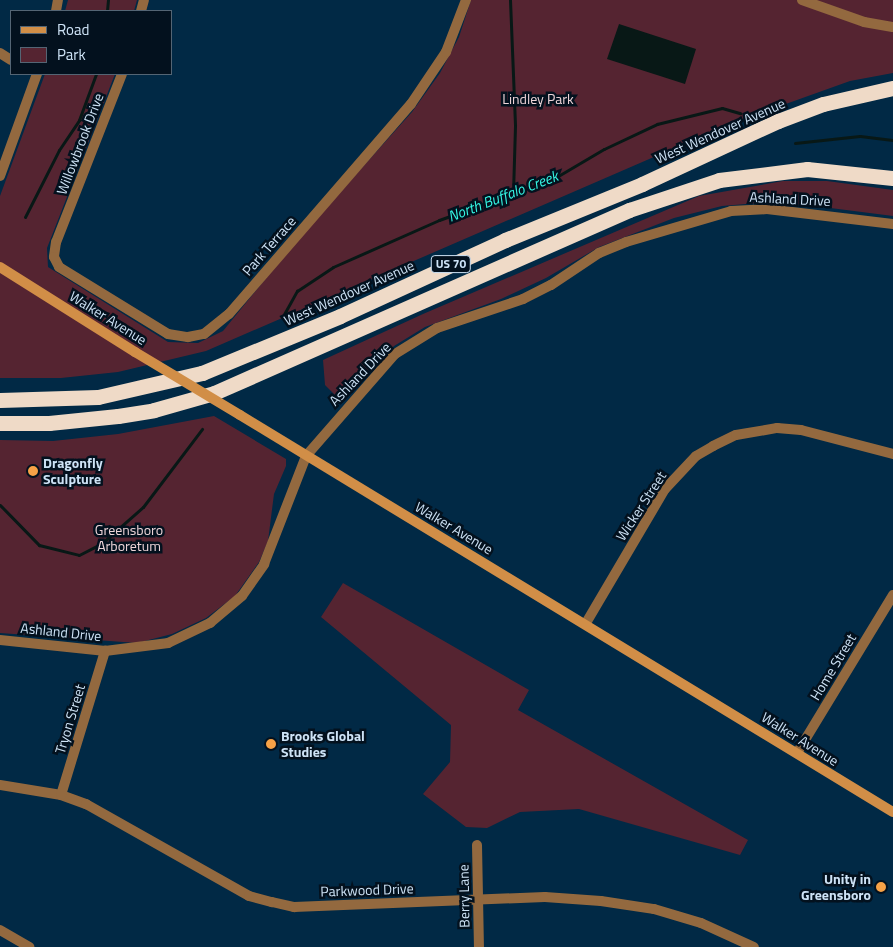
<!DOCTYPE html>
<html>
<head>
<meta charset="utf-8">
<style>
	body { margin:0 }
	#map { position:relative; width:893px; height:947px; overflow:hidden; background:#012945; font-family:"Titillium Web",sans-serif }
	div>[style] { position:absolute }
	.green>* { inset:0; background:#552431 }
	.water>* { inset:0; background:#081816 }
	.stream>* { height:3px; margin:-1.5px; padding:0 1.5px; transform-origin:1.5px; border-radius:1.5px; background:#081816 }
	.street>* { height:10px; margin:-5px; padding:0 5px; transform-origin:5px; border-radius:5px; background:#93693f }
	.secondary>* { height:10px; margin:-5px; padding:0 5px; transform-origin:5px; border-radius:5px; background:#d18e47 }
	.highway>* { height:15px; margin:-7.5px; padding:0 7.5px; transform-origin:7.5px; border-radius:7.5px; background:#efdac7 }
	.secondary-bridge>* { height:10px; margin:-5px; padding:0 5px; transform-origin:5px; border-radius:5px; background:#d18e47 }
	.dots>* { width:14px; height:14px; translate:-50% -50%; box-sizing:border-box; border:2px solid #03111e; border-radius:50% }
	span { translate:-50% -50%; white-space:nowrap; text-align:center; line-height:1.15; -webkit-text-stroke:5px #03111e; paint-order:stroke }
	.shield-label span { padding:1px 4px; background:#03111e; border:1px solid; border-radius:4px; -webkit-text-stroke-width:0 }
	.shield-label { font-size:12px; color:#cee3f6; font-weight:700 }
	.park-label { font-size:14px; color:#eed5d9 }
	.street-label { font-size:14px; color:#cee3f6 }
	.poi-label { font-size:14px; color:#cee3f6; font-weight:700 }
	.left { translate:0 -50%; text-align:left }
	.right { translate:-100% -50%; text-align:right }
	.water-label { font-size:15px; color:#35f5e3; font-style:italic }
	.legend { position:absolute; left:10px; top:10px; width:162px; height:65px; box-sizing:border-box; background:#03111e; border:1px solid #546574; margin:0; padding:6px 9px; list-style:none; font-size:15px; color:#cee3f6 }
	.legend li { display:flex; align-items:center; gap:10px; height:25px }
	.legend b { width:25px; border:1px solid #546574 }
</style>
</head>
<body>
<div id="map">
	<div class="green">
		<i style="clip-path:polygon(68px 0,137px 0,134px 11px,65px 11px)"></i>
		<i style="clip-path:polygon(471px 0,893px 0,893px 73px,850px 81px,730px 124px,206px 351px,118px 372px,61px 378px,0 378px,0 196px,45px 74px,115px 74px,47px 248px,48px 267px,168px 342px,198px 343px,223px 331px,299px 238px,412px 112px,440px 73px,459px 37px)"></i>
		<i style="clip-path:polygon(783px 181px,827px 181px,893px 190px,893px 216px,807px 205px,758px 203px,722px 206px,674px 218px,599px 247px,546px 278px,501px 299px,425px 327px,394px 346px,339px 399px,325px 385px,323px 360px,423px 314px,699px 196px)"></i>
		<i style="clip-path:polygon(214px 416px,286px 459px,286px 466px,274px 494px,268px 541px,259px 562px,235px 596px,206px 618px,172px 634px,137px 643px,0 633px,0 440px,53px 441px,118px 434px)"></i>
		<i style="clip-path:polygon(343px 583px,529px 690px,518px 710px,748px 840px,740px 855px,579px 809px,520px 812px,487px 828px,466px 827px,423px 794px,450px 762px,451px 725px,321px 617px)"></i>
	</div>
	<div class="water">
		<i style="clip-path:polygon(619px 24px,696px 49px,685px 84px,607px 59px)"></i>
	</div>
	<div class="stream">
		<i style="left:510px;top:0;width:126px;rotate:87.7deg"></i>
		<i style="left:515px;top:126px;width:67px;rotate:91.7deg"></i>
		<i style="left:107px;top:11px;width:11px;rotate:-85deg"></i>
		<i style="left:795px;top:143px;width:65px;rotate:-6.1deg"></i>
		<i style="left:860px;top:136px;width:33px;rotate:7deg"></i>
		<i style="left:25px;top:217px;width:75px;rotate:-63.1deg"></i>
		<i style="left:59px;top:150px;width:36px;rotate:-56deg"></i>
		<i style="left:79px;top:120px;width:49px;rotate:-69.7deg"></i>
		<i style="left:283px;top:316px;width:29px;rotate:-61deg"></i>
		<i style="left:297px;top:291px;width:43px;rotate:-33.7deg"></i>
		<i style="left:333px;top:267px;width:116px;rotate:-23.9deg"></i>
		<i style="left:439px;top:220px;width:121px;rotate:-19.8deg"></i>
		<i style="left:553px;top:179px;width:59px;rotate:-30.5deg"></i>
		<i style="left:604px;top:149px;width:59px;rotate:-25.3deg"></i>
		<i style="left:657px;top:124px;width:67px;rotate:-13.8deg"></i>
		<i style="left:722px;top:108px;width:19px;rotate:16deg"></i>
		<i style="left:0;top:505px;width:56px;rotate:45.7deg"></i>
		<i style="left:39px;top:545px;width:41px;rotate:14deg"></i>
		<i style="left:79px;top:555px;width:25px;rotate:-27deg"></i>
		<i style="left:101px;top:544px;width:56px;rotate:-41.4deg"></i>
		<i style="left:143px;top:507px;width:98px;rotate:-52.9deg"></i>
	</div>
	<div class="street">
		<i style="left:802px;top:0;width:66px;rotate:19.5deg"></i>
		<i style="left:864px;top:22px;width:29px;rotate:10deg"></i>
		<i style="left:56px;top:11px;width:11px;rotate:-80deg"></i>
		<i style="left:141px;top:11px;width:11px;rotate:-75deg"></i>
		<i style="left:0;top:53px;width:13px;rotate:32deg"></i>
		<i style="left:122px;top:74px;width:180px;rotate:111.4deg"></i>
		<i style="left:56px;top:242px;width:15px;rotate:98deg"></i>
		<i style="left:54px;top:257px;width:11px;rotate:63deg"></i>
		<i style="left:59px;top:267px;width:128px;rotate:31.6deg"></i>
		<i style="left:168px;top:334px;width:20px;rotate:9deg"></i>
		<i style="left:188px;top:337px;width:16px;rotate:-11deg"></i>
		<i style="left:204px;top:334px;width:32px;rotate:-39deg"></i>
		<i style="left:229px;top:314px;width:278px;rotate:-49.1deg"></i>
		<i style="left:411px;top:104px;width:63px;rotate:-56.1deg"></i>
		<i style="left:446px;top:52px;width:56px;rotate:-69deg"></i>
		<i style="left:0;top:176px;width:109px;rotate:-70.1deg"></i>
		<i style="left:586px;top:623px;width:156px;rotate:-59.5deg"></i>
		<i style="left:665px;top:489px;width:45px;rotate:-46.8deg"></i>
		<i style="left:696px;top:456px;width:20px;rotate:-30deg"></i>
		<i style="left:713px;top:446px;width:25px;rotate:-26deg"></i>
		<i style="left:736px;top:435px;width:42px;rotate:-9.7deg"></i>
		<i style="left:777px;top:428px;width:24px;rotate:5deg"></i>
		<i style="left:801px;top:430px;width:95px;rotate:14.6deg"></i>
		<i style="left:0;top:640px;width:106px;rotate:6deg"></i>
		<i style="left:105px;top:651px;width:64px;rotate:-7.2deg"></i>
		<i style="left:168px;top:643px;width:47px;rotate:-25.5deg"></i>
		<i style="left:210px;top:623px;width:42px;rotate:-40.2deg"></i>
		<i style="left:242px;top:596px;width:39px;rotate:-55deg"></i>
		<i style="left:264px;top:564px;width:116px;rotate:-68.7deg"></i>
		<i style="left:306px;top:456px;width:135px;rotate:-48.9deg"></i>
		<i style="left:395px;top:354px;width:49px;rotate:-31.8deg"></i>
		<i style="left:437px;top:328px;width:91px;rotate:-18.6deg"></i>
		<i style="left:523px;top:299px;width:31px;rotate:-27deg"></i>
		<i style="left:551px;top:285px;width:58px;rotate:-33.7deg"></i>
		<i style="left:599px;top:253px;width:29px;rotate:-22deg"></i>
		<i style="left:626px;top:242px;width:109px;rotate:-16.4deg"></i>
		<i style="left:731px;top:211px;width:36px;rotate:-3deg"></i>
		<i style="left:767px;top:209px;width:127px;rotate:6.8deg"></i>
		<i style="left:797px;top:753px;width:185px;rotate:-58.7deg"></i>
		<i style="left:0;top:785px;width:62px;rotate:9.3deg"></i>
		<i style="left:61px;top:795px;width:27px;rotate:20deg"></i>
		<i style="left:86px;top:804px;width:187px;rotate:29.4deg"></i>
		<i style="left:249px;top:896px;width:24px;rotate:15deg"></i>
		<i style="left:272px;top:902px;width:23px;rotate:13deg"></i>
		<i style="left:294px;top:907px;width:251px;rotate:-2.3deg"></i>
		<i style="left:545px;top:897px;width:56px;rotate:4.1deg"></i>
		<i style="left:601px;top:901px;width:54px;rotate:8.6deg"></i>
		<i style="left:654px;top:909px;width:49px;rotate:16.6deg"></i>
		<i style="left:701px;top:923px;width:58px;rotate:24.4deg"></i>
		<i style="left:61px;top:795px;width:151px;rotate:-73deg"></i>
		<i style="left:477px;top:845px;width:102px;rotate:88.9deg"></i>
		<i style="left:0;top:930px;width:34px;rotate:30deg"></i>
	</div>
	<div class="secondary">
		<i style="left:0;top:267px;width:160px;rotate:32.2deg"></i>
		<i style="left:240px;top:415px;width:764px;rotate:31.3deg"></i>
	</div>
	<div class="highway">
		<i style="left:0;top:400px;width:98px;rotate:-1.8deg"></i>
		<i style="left:98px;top:397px;width:107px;rotate:-13deg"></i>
		<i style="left:202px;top:373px;width:149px;rotate:-22.4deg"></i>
		<i style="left:340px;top:316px;width:182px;rotate:-24.7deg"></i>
		<i style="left:505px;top:240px;width:148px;rotate:-22.2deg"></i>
		<i style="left:642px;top:184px;width:150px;rotate:-24.9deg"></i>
		<i style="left:778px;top:121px;width:48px;rotate:-20.7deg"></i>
		<i style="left:823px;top:104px;width:72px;rotate:-12.9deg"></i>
		<i style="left:0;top:423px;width:49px"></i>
		<i style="left:49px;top:423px;width:69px;rotate:-5.8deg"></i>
		<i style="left:118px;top:416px;width:36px;rotate:-9deg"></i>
		<i style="left:154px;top:410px;width:62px;rotate:-15.8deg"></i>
		<i style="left:214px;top:393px;width:454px;rotate:-23.8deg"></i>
		<i style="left:629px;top:210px;width:95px;rotate:-18.4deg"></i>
		<i style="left:719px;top:180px;width:89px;rotate:-7.1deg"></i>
		<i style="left:807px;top:169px;width:86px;rotate:6deg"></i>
	</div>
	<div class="secondary-bridge">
		<i style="left:135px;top:352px;width:122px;rotate:31deg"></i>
	</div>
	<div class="dots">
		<i style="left:33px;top:471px;background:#f6a247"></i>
		<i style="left:271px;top:744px;background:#f6a247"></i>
		<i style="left:881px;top:887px;background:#f6a247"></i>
	</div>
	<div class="shield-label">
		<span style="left:451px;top:264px">US 70</span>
	</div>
	<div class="park-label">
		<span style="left:538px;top:99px">Lindley Park</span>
		<span style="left:129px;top:538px">Greensboro<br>Arboretum</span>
	</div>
	<div class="street-label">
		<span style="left:720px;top:131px;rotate:-24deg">West Wendover Avenue</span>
		<span style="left:80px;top:144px;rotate:-69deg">Willowbrook Drive</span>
		<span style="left:790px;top:199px;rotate:3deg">Ashland Drive</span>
		<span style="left:269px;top:246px;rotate:-49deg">Park Terrace</span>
		<span style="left:349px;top:293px;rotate:-24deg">West Wendover Avenue</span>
		<span style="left:108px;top:318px;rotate:32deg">Walker Avenue</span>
		<span style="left:360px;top:374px;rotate:-46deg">Ashland Drive</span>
		<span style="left:641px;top:506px;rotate:-57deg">Wicker Street</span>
		<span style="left:454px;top:528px;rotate:31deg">Walker Avenue</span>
		<span style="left:61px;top:632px;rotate:6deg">Ashland Drive</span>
		<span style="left:833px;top:667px;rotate:-59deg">Home Street</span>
		<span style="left:70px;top:719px;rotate:-73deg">Tryon Street</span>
		<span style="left:800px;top:739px;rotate:32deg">Walker Avenue</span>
		<span style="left:367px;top:890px;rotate:-2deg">Parkwood Drive</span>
		<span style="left:464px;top:896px;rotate:-91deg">Berry Lane</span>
	</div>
	<div class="poi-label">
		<span class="left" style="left:43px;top:471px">Dragonfly<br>Sculpture</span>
		<span class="left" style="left:281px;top:744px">Brooks Global<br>Studies</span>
		<span class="right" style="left:871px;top:887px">Unity in<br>Greensboro</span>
	</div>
	<div class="water-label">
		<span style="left:503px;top:196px;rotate:-21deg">North Buffalo Creek</span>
	</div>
	<ul class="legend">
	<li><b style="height:6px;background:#d18e47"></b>Road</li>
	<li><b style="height:14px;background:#552431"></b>Park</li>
	</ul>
</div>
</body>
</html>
